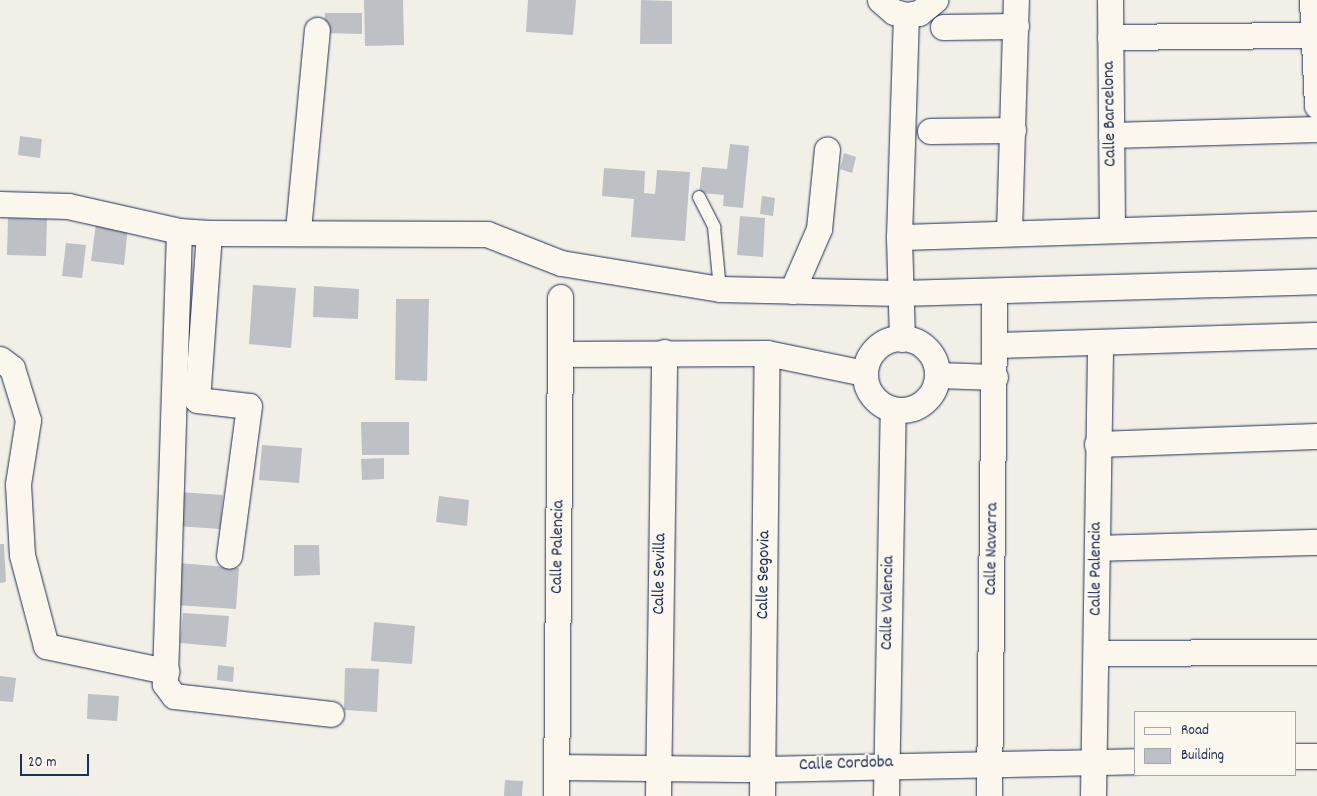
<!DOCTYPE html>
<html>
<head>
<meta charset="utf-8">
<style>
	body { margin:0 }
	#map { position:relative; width:1317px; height:796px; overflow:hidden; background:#f2efe6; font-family:Dekko,sans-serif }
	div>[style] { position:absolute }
	.building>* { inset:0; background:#bdc0c4 }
	.roads { filter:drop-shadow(0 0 1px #1b2f5e) drop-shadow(0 0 1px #1b2f5e) }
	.service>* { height:12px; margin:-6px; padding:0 6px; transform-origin:6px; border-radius:6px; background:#fbf7ec }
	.minor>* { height:25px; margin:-12.5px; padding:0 12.5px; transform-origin:12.5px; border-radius:12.5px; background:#fbf7ec }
	.minor>.ring { margin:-12.5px; padding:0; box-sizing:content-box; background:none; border:25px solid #fbf7ec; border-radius:50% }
	span { translate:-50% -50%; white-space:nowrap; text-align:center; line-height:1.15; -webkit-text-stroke:4px #fbf7ec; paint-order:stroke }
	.street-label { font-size:18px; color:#1b2f5e }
	.legend { position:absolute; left:1134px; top:711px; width:162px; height:65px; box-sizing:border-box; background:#fbf7ec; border:1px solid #a1a7b3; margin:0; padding:6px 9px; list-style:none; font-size:15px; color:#1b2f5e }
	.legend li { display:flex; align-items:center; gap:10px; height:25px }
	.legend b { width:25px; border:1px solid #a1a7b3 }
	.scale { position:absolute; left:20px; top:754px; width:69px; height:22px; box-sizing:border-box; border:2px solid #1b2f5e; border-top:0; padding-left:6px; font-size:15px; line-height:18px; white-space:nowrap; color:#1b2f5e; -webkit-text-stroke:4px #fbf7ec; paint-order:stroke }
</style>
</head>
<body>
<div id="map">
	<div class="building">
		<i style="clip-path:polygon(364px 0,403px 0,404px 45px,365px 46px)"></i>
		<i style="clip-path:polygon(528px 0,576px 0,573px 35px,526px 32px)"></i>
		<i style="clip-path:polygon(641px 0,672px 1px,672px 44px,640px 44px)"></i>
		<i style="clip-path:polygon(325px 13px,362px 13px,362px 34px,324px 33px)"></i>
		<i style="clip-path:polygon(20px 136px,42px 139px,40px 158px,18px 155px)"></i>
		<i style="clip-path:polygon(730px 144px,749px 146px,743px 208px,723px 206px,724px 195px,699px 193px,702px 167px,727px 169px)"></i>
		<i style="clip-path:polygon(844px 153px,856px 157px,852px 173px,840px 169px)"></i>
		<i style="clip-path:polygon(604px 168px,645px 171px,644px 193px,655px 194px,657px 170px,690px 172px,685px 241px,631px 237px,634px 199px,602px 196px)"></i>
		<i style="clip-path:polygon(762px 196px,775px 198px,773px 216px,760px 214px)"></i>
		<i style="clip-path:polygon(740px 216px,765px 218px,763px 257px,737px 255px)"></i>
		<i style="clip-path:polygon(8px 218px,47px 219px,46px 256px,7px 255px)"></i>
		<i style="clip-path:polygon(96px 223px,128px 227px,124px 265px,91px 261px)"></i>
		<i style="clip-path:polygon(66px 243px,86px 245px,82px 278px,62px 276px)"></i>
		<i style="clip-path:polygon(253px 285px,296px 288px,291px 348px,249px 344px)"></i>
		<i style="clip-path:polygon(314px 286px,359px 289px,358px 319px,313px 317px)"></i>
		<i style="clip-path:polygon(396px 299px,429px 299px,427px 381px,395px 380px)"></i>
		<i style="clip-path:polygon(361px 422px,409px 422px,409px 455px,362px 455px)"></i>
		<i style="clip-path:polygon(262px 445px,302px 448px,299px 483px,259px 480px)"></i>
		<i style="clip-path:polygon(384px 458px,384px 479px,362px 480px,361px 459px)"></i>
		<i style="clip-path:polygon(179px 492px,223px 495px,220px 529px,176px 526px)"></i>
		<i style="clip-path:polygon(439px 496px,469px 500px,467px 526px,436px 522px)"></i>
		<i style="clip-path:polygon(0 544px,4px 544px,6px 582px,0 583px)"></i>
		<i style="clip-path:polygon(294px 545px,319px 545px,320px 575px,294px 576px)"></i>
		<i style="clip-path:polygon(178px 563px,239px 568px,236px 609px,175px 605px)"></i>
		<i style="clip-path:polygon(183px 613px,229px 616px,226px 647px,180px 643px)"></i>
		<i style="clip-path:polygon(374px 622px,415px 626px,412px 664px,371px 661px)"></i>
		<i style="clip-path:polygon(218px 665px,234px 667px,233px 682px,217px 680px)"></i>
		<i style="clip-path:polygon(345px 668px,379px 669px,377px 712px,344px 710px)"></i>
		<i style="clip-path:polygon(0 676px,16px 678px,13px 702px,0 701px)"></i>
		<i style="clip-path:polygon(88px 694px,119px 696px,117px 721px,87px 719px)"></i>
		<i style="clip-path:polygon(505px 780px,523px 781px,522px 796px,504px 796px)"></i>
	</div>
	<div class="roads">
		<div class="service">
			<i style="left:699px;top:197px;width:34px;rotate:63deg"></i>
			<i style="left:714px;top:227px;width:62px;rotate:84.5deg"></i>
		</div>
		<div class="minor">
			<i style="left:880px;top:0;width:18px;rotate:41deg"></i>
			<i style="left:894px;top:12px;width:12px;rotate:14deg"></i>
			<i style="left:906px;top:15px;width:13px;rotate:-9deg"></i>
			<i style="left:919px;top:13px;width:21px;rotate:-39deg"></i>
			<i style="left:1110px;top:0;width:229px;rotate:89.5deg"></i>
			<i style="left:1312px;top:0;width:106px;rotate:87.3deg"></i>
			<i style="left:943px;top:27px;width:73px;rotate:-0.8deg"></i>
			<i style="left:1110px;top:37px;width:204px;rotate:-0.6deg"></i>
			<i style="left:930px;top:131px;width:83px;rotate:-0.7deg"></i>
			<i style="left:1111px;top:135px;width:206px;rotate:-1.7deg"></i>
			<i style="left:0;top:204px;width:68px;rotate:1.7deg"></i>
			<i style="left:68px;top:206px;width:114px;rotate:12.7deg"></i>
			<i style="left:179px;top:231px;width:30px;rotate:4deg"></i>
			<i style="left:209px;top:233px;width:278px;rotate:0.2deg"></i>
			<i style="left:487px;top:234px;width:79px;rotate:21.4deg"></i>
			<i style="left:561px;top:263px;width:161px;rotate:9.3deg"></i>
			<i style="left:720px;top:289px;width:180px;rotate:1.3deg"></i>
			<i style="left:900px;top:293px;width:417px;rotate:-1.6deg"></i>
			<i style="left:298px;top:230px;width:201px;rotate:-84.6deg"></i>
			<i style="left:179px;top:231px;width:453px;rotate:91.8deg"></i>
			<i style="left:165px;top:684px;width:15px;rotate:53deg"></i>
			<i style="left:174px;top:696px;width:158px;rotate:6.5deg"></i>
			<i style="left:1009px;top:232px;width:232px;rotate:-88.3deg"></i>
			<i style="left:209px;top:233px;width:167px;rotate:94.1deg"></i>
			<i style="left:197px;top:400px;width:52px;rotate:6.6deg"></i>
			<i style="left:249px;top:406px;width:151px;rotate:97.6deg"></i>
			<i style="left:899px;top:237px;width:418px;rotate:-1.8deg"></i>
			<i style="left:792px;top:291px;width:68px;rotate:-66.5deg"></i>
			<i style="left:819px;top:229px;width:80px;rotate:-84.3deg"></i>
			<i class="ring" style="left:865px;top:338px;width:47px;height:47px"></i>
			<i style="left:902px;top:339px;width:102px;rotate:-91.7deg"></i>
			<i style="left:899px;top:237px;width:222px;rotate:-88.2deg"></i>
			<i style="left:994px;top:345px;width:323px;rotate:-1.8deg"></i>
			<i style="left:561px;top:354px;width:206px;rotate:-0.3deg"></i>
			<i style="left:767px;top:353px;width:99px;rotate:11.7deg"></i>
			<i style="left:0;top:359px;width:15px;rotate:37deg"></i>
			<i style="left:12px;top:368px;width:54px;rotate:72.9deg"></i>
			<i style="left:28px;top:420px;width:65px;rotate:98.9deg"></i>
			<i style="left:18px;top:484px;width:71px;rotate:86.8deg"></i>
			<i style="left:22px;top:555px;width:94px;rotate:75.2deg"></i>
			<i style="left:46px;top:646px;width:123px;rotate:11.8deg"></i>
			<i style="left:938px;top:375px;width:57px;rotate:2deg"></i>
			<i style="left:1097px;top:444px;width:220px;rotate:-2.1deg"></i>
			<i style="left:1097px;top:548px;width:220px;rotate:-1.6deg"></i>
			<i style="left:1096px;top:653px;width:221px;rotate:-0.3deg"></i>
			<i style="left:1296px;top:756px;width:21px"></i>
			<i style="left:557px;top:767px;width:206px;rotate:0.6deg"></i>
			<i style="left:763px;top:769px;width:373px;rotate:-1.2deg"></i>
			<i style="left:556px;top:796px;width:499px;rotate:-89.5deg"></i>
			<i style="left:658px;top:796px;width:444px;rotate:-89.2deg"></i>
			<i style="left:762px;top:796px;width:443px;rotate:-89.4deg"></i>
			<i style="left:886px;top:796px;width:385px;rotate:-89deg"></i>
			<i style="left:989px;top:796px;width:494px;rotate:-89.4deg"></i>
			<i style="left:1093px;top:796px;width:454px;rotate:-89.1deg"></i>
		</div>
	</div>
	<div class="street-label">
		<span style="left:1111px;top:114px;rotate:-91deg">Calle Barcelona</span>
		<span style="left:559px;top:547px;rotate:-89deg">Calle Palencia</span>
		<span style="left:993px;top:549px;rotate:-89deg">Calle Navarra</span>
		<span style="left:1097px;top:569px;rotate:-90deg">Calle Palencia</span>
		<span style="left:661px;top:574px;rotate:-89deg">Calle Sevilla</span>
		<span style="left:765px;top:575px;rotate:-89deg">Calle Segovia</span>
		<span style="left:889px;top:603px;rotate:-89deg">Calle Valencia</span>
		<span style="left:846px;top:765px;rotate:-2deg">Calle Cordoba</span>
	</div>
	<ul class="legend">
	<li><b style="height:6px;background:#fbf7ec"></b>Road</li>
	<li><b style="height:14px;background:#bdc0c4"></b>Building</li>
	</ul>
	<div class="scale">20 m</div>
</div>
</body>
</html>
